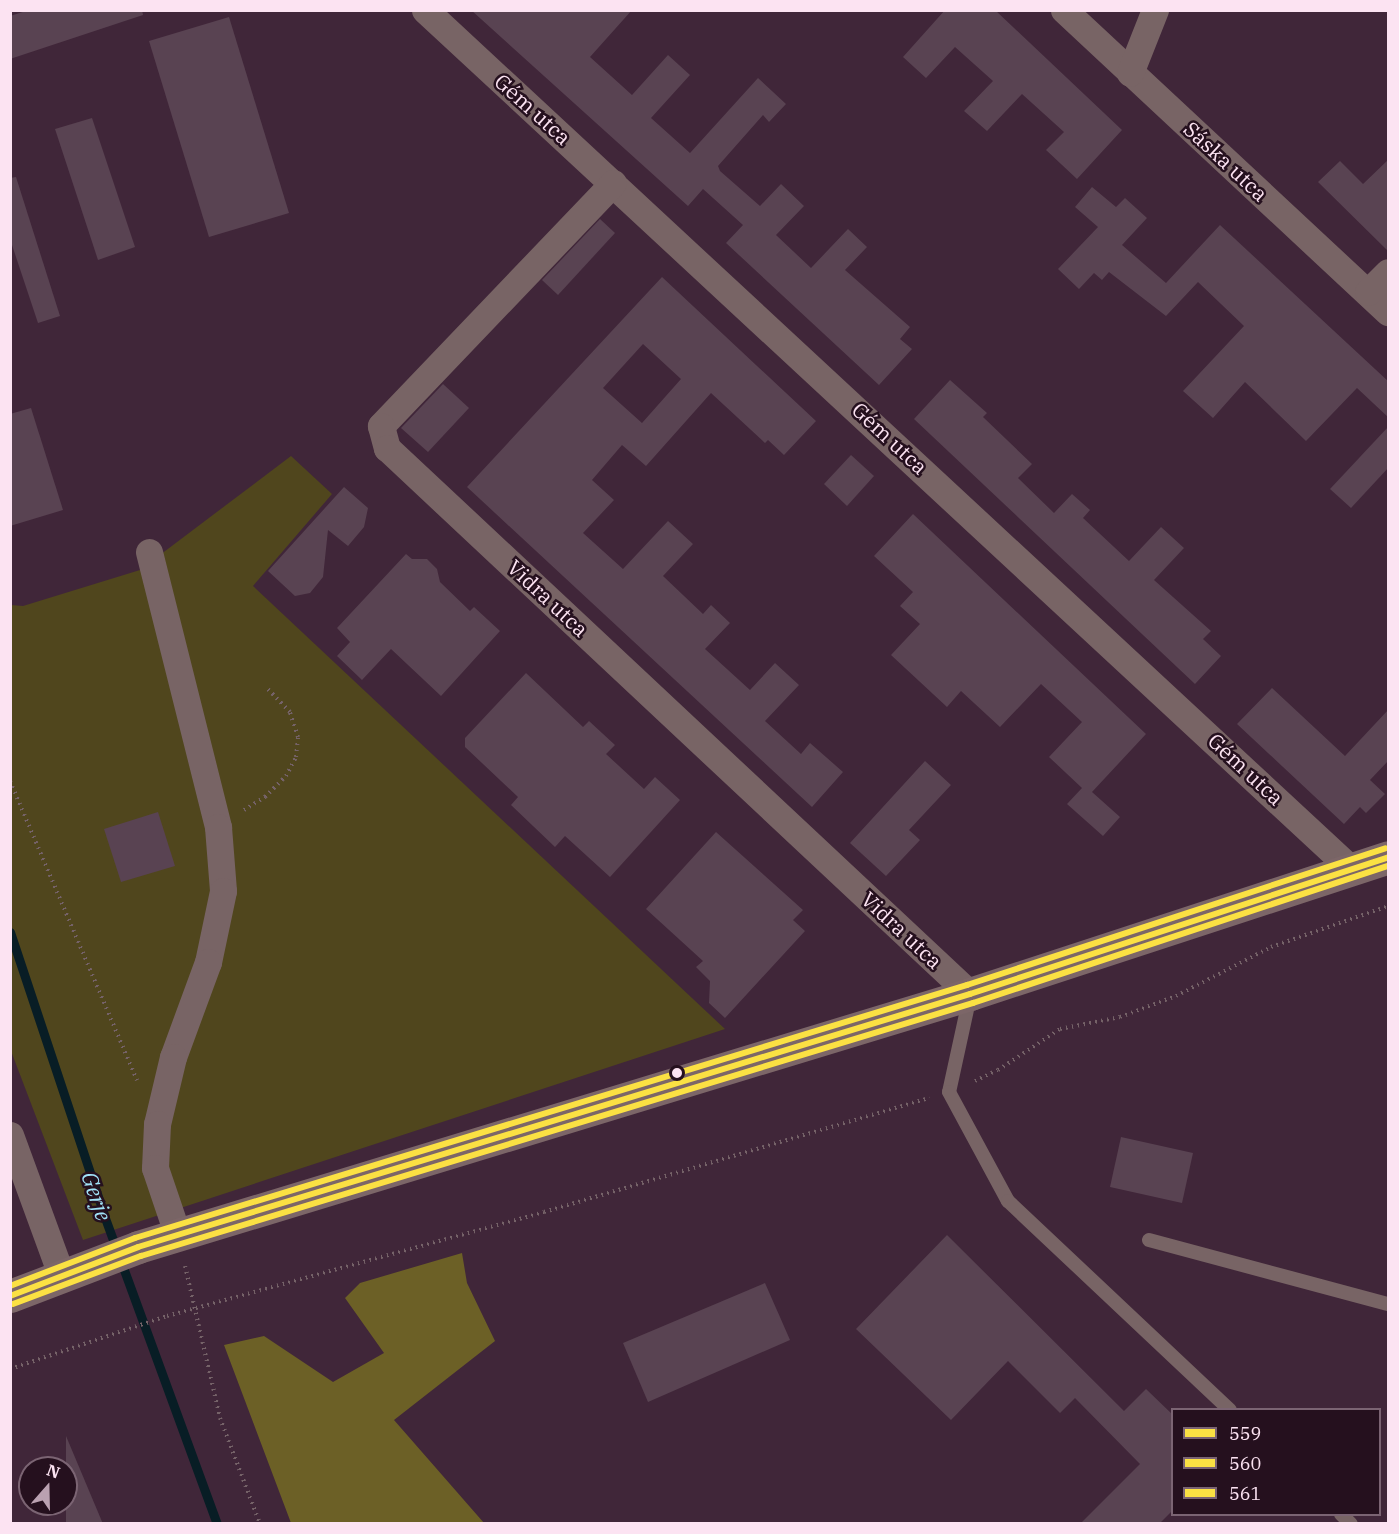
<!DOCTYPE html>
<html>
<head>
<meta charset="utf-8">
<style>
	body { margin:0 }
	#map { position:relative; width:1399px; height:1534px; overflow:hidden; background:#402639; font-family:"IBM Plex Serif",serif }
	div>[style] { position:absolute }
	.green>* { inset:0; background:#50461d }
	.forest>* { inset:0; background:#6c6026 }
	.stream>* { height:9px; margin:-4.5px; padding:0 4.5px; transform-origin:4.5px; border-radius:4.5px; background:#081d25 }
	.building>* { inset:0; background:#594352 }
	.path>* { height:4px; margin-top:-2px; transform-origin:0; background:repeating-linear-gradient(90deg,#756268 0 1.5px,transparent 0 6px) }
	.lane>* { height:14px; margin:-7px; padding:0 7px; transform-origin:7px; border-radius:7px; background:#786465 }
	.street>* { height:27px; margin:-13.5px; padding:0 13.5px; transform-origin:13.5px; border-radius:13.5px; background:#786465 }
	.secondary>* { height:33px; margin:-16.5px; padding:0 16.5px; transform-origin:16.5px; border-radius:16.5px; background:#7c6668 }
	.bus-1>* { height:6px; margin:-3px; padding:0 3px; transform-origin:3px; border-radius:3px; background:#fbe143 }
	.bus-2>* { height:6px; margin:-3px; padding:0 3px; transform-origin:3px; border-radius:3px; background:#fbe143 }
	.bus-3>* { height:6px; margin:-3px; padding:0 3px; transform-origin:3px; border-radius:3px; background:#fbe143 }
	.dots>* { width:16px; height:16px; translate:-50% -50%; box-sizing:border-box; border:3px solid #25101e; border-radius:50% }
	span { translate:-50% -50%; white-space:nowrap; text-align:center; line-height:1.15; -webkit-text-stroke:5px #25101e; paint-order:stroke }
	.street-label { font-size:21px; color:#fce3f2 }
	.water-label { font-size:22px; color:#a1e2f8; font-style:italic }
	.frame { position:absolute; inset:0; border:12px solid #fce3f2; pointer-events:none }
	.legend { position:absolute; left:1171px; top:1408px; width:210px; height:108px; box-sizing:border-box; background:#25101e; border:2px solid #7b6473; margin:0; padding:8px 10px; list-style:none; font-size:18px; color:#fce3f2 }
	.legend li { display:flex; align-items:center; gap:12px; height:30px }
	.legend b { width:30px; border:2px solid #7b6473 }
	.north { position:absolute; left:18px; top:1456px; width:60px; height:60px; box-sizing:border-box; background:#25101e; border:2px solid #7b6473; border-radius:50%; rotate:20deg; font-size:16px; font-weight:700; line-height:24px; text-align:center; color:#fce3f2 }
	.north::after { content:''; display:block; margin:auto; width:21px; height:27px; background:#baa1b1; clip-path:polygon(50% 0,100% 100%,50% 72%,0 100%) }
</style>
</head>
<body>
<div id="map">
	<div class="green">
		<i style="clip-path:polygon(291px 456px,332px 494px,253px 586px,725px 1029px,83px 1240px,11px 1051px,11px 605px,23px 606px,140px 570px)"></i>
	</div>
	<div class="forest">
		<i style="clip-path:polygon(462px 1253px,467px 1283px,495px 1341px,394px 1420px,484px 1523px,291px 1523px,224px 1345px,264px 1336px,333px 1382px,384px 1353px,345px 1298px,360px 1283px)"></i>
	</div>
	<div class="stream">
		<i style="left:10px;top:932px;width:301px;rotate:71.6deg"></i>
		<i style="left:105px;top:1218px;width:326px;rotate:69.9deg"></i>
	</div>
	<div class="building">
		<i style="clip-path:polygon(29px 10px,142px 10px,143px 15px,10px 59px,10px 16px)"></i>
		<i style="clip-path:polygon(471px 10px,632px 10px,590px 57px,632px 95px,668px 55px,690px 75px,651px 118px,690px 153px,758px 78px,786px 104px,769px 122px,763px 115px,718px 166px,720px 171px,760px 206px,781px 184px,804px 206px,776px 235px,811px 268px,848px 229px,867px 247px,845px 270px,910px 327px,900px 339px,912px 349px,879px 385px,726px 243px,743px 225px,703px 189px,688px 206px)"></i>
		<i style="clip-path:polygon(945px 10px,995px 10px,1122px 130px,1077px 179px,1046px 150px,1064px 132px,1022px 94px,987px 131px,964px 111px,993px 81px,955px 47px,926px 78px,903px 57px)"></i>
		<i style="clip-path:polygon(229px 17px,289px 213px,209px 237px,149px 41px)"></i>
		<i style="clip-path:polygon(92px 118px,135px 247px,98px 260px,55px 129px)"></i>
		<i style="clip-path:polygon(1389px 159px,1389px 252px,1318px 182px,1340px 161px,1363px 184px)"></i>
		<i style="clip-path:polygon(16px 177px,60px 316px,38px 323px,10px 239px,10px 178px)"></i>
		<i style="clip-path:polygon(1092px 187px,1116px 207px,1125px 198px,1147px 218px,1122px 245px,1166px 283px,1220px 225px,1389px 382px,1389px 418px,1357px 388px,1306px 441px,1245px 382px,1213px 418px,1183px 391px,1244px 326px,1198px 282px,1166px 316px,1109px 272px,1102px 280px,1094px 273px,1079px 289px,1058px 269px,1098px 227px,1075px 207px)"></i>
		<i style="clip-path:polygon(600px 219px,615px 233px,558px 295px,542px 280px)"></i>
		<i style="clip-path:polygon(evenodd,662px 277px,816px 421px,784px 455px,768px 440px,765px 443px,711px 393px,646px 466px,622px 445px,592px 480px,614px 500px,583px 533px,623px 569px,668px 521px,693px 544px,663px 576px,703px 614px,711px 605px,730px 623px,705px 649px,750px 690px,775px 663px,799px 685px,765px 721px,801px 754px,810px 743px,843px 772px,812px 807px,467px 487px,662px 277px,643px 344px,681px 379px,642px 423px,603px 388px,643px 344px)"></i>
		<i style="clip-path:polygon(950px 380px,987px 413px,983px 417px,1032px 464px,1018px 478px,1054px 513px,1072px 494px,1090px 510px,1083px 518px,1129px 561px,1161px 527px,1184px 548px,1154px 580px,1211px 631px,1203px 639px,1221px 656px,1195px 684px,914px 419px)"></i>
		<i style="clip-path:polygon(443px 384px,469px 408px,428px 452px,401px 428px)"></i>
		<i style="clip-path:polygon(31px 408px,63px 510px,10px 526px,10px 414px)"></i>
		<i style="clip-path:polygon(1389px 426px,1389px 467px,1351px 508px,1330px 489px)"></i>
		<i style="clip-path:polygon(851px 455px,874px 476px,847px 506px,824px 484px)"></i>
		<i style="clip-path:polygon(344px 487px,368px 508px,364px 527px,348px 546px,328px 530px,323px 577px,310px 593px,295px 596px,268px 571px)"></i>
		<i style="clip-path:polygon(913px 514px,1146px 734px,1092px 792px,1120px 817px,1103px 836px,1067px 804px,1082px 788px,1049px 757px,1082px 722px,1041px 684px,1000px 727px,961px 691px,947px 707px,891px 655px,920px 624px,900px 606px,913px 592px,874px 556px)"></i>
		<i style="clip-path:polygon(406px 554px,412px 559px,427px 559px,437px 569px,440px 582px,470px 611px,474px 607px,500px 631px,441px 696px,391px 649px,362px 680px,337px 656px,350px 642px,337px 628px)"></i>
		<i style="clip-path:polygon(526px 673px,583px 727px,589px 721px,615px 745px,606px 754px,644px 789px,655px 777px,680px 800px,610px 877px,565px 836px,555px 847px,511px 805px,518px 797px,465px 747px,465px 738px)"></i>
		<i style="clip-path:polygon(1272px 688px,1345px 756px,1389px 709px,1389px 760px,1370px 780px,1385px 794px,1366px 813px,1360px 807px,1344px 824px,1237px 724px)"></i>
		<i style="clip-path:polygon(925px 761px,951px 785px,909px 830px,920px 840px,886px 876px,850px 843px)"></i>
		<i style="clip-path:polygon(158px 812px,175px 866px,121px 882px,104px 829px)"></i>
		<i style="clip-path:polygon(716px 832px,803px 910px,793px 920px,805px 931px,725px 1018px,709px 1003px,710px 981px,696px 967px,703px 961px,646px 909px)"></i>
		<i style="clip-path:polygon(1121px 1137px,1193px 1153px,1182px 1203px,1110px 1187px)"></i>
		<i style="clip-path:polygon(947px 1235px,1124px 1411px,1146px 1389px,1173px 1415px,1173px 1510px,1159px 1524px,1080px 1524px,1140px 1464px,1075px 1398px,1060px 1413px,1008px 1361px,951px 1420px,856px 1329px)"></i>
		<i style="clip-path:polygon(765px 1283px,790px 1340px,648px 1402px,623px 1343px)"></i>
		<i style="clip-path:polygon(66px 1436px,103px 1524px,66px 1524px)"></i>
	</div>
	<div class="path">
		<i style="left:10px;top:781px;width:325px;rotate:67deg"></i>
		<i style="left:244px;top:810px;width:25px;rotate:-32deg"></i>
		<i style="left:265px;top:797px;width:30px;rotate:-45deg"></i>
		<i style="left:286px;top:776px;width:21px;rotate:-62deg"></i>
		<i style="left:296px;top:757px;width:20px;rotate:-84deg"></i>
		<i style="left:298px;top:737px;width:26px;rotate:-108deg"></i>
		<i style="left:290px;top:712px;width:33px;rotate:-134deg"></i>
		<i style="left:975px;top:1081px;width:25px;rotate:-26deg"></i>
		<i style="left:998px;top:1070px;width:74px;rotate:-33.5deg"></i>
		<i style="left:1060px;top:1029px;width:61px;rotate:-11.3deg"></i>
		<i style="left:1120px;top:1017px;width:60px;rotate:-20.6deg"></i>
		<i style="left:1176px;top:996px;width:107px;rotate:-27.3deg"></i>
		<i style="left:1271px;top:947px;width:124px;rotate:-19.3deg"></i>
		<i style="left:185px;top:1266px;width:156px;rotate:77deg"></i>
		<i style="left:220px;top:1418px;width:113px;rotate:69.3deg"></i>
		<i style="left:10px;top:1369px;width:166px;rotate:-18.7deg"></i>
		<i style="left:167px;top:1316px;width:391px;rotate:-15.4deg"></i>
		<i style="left:544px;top:1212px;width:402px;rotate:-16.5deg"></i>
	</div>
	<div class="lane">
		<i style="left:970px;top:996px;width:98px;rotate:102.3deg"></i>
		<i style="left:949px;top:1092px;width:124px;rotate:61.6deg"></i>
		<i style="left:1008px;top:1201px;width:305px;rotate:43.3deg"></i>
		<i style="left:1149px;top:1240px;width:247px;rotate:15deg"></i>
		<i style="left:1341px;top:1514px;width:14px;rotate:45deg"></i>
	</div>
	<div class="street">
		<i style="left:425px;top:10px;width:1263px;rotate:42.85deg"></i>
		<i style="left:1064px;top:10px;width:443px;rotate:43deg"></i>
		<i style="left:1130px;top:73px;width:68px;rotate:-68.4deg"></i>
		<i style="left:613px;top:183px;width:336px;rotate:133.7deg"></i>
		<i style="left:381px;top:426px;width:23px;rotate:75deg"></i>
		<i style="left:387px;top:448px;width:799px;rotate:43.12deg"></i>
		<i style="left:1368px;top:292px;width:28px;rotate:-45deg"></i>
		<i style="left:149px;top:552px;width:284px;rotate:75.9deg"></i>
		<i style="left:218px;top:827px;width:64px;rotate:85.5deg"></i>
		<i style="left:223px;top:891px;width:73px;rotate:101.9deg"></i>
		<i style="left:208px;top:962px;width:101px;rotate:110.2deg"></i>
		<i style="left:173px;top:1057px;width:69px;rotate:103.4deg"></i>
		<i style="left:157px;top:1124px;width:44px;rotate:92.6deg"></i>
		<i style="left:155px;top:1168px;width:72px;rotate:71.3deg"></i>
		<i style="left:10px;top:1135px;width:148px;rotate:69.9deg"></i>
	</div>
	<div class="secondary">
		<i style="left:10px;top:1296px;width:137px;rotate:-20.9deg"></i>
		<i style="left:138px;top:1247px;width:870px;rotate:-16.91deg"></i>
		<i style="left:970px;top:994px;width:440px;rotate:-18.1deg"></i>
	</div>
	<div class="bus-1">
		<i style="left:10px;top:1296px;width:137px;rotate:-20.9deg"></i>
		<i style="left:138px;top:1247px;width:870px;rotate:-16.91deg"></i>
		<i style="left:970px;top:994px;width:440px;rotate:-18.1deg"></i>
	</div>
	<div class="bus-2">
		<i style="left:13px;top:1304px;width:137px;rotate:-20.6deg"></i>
		<i style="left:141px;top:1256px;width:870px;rotate:-16.91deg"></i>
		<i style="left:973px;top:1003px;width:437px;rotate:-18.3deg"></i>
	</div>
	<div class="bus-3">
		<i style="left:10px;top:1286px;width:134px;rotate:-21deg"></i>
		<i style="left:135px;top:1238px;width:870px;rotate:-16.91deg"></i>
		<i style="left:967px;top:985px;width:440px;rotate:-18.1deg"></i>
	</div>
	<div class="dots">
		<i style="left:677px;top:1073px;background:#fce3f2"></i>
	</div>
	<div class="street-label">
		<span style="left:533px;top:109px;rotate:42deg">Gém utca</span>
		<span style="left:1226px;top:161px;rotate:43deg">Sáska utca</span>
		<span style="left:890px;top:438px;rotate:43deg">Gém utca</span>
		<span style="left:548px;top:598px;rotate:43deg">Vidra utca</span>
		<span style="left:1246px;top:769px;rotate:43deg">Gém utca</span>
		<span style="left:902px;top:930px;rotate:43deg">Vidra utca</span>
	</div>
	<div class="water-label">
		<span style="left:97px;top:1196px;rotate:71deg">Gerje</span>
	</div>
	<div class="frame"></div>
	<ul class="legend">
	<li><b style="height:8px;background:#fbe143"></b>559</li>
	<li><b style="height:8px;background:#fbe143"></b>560</li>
	<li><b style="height:8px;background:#fbe143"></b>561</li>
	</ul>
	<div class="north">N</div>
</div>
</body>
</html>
